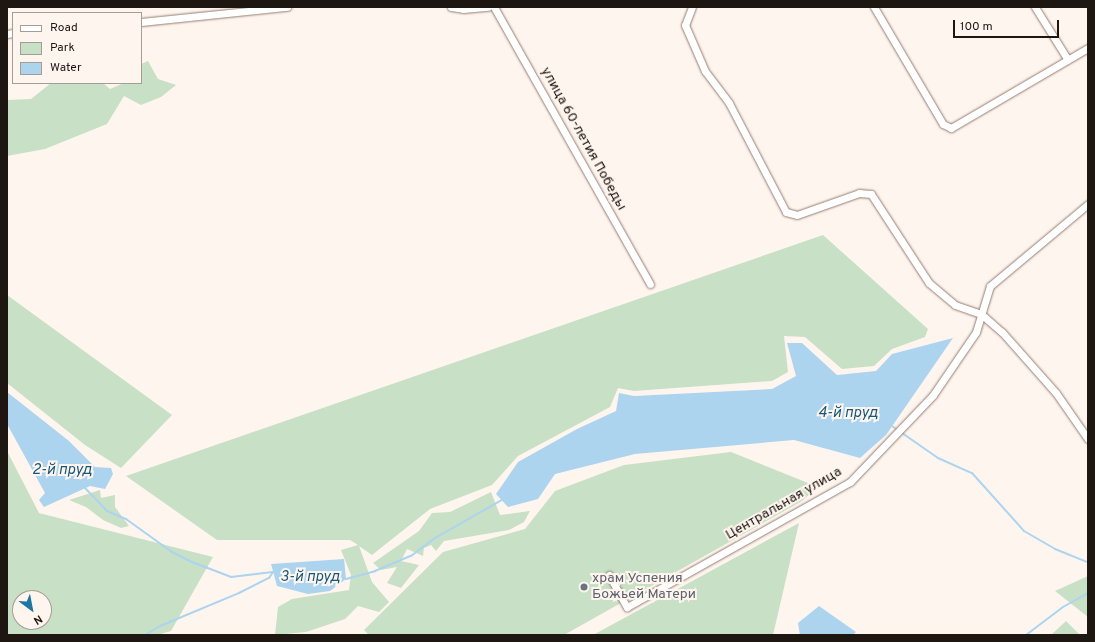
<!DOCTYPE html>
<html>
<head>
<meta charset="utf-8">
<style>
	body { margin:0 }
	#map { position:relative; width:1095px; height:642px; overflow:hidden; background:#fff5ef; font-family:Overpass,sans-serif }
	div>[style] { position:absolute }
	.green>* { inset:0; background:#c8e0c5 }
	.water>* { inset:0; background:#acd4ef }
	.stream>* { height:2px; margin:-1px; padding:0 1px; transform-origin:1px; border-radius:1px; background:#acd4ef }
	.roads { filter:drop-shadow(0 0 1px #937e70) drop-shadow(0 0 1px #937e70) }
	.street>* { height:7px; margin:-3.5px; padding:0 3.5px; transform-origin:3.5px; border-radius:3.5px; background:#fff }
	.dots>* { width:11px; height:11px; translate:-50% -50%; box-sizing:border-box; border:2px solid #fff5ef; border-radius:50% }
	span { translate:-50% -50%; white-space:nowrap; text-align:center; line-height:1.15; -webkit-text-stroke:4px #fff5ef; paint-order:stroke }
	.street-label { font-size:14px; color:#1e1611 }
	.worship-label { font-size:14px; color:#5b616d }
	.left { translate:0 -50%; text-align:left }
	.water-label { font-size:15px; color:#14587b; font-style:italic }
	.frame { position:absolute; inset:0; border:8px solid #1e1611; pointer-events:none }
	.legend { position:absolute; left:12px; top:12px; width:130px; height:72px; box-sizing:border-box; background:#fff5ef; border:1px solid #a59c96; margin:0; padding:5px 7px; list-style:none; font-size:12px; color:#1e1611 }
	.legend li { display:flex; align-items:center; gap:8px; height:20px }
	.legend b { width:20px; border:1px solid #a59c96 }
	.north { position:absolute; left:12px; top:590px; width:40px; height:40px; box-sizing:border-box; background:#fff5ef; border:1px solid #a59c96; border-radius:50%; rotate:148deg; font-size:11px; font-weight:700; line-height:16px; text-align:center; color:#1e1611 }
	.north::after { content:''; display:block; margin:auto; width:14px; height:18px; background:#1e76a5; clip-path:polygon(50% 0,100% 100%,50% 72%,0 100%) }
	.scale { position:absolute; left:953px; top:20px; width:106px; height:18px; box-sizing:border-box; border:2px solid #1e1611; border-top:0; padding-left:5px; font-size:12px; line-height:14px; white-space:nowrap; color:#1e1611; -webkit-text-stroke:3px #fff5ef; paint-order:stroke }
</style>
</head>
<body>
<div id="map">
	<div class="green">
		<i style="clip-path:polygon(148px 61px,158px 79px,176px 85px,161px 97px,141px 105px,124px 96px,107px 124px,45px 149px,7px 156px,7px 100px,31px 99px,51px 83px,103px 83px,110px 89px,124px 83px,141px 83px,141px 64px)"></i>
		<i style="clip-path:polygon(823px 235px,928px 329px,925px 337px,892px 349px,874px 366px,842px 369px,805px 337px,784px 336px,788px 372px,772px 381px,634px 391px,618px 388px,610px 407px,518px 456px,492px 485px,430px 509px,372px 555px,359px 546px,372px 582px,389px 602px,379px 612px,358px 606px,345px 619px,306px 632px,275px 635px,278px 607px,292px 599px,349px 590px,351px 575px,341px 550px,358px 545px,350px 540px,217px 540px,126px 476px)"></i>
		<i style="clip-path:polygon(7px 295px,172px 415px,121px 468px,85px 445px,7px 383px)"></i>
		<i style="clip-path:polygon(evenodd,7px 451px,39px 513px,213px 557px,171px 631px,157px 635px,7px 635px,7px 451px,20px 598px,44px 598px,44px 622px,20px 622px,20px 598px)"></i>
		<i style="clip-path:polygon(731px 452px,818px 487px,802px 501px,564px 635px,369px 635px,364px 630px,443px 552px,525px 529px,555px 491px,624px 465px)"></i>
		<i style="clip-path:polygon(100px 490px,101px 498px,115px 495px,115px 507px,129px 526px,121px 528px,103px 520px,86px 507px,69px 500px)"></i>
		<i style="clip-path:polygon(491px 492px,500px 515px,530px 511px,524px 522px,509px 530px,444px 541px,436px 551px,431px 545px,424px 548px,423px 556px,407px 549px,401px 561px,419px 565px,401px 588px,387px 583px,397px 567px,381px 570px,373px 563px,419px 531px,432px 513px,450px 512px)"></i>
		<i style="clip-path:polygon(799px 523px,773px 635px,593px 635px)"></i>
		<i style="clip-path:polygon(1088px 576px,1088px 617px,1055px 591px)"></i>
		<i style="clip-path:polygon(1066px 621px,1080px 635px,1051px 635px)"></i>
	</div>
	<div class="water">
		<i style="clip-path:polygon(953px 338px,886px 435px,860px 458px,794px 440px,635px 454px,555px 474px,538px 499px,508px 507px,496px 494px,518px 462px,577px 429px,616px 411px,619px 393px,634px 396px,772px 389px,796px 376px,787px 343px,802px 343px,837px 375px,876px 371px,892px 354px)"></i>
		<i style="clip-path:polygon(7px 392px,69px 441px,95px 467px,111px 468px,113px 474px,105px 489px,90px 486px,44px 507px,39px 500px,45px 493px,7px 424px)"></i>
		<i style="clip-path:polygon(344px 559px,346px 579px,330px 591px,308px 594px,277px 586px,271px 564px)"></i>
		<i style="clip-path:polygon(819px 606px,856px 632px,853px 635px,800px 635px,798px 623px)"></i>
	</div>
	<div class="stream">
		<i style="left:892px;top:426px;width:56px;rotate:34.8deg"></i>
		<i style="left:938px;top:458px;width:37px;rotate:24deg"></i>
		<i style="left:972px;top:473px;width:78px;rotate:48.1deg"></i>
		<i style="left:1024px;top:531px;width:36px;rotate:30deg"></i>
		<i style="left:1055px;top:549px;width:35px;rotate:22deg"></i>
		<i style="left:85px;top:488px;width:32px;rotate:46deg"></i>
		<i style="left:107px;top:511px;width:21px;rotate:23deg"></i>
		<i style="left:126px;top:519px;width:57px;rotate:35.7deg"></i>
		<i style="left:172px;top:552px;width:22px;rotate:27deg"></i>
		<i style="left:192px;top:562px;width:42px;rotate:21deg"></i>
		<i style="left:231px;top:577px;width:42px;rotate:-6.8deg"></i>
		<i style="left:346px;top:579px;width:30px;rotate:-15deg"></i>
		<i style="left:375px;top:571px;width:39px;rotate:-23deg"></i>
		<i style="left:411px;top:556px;width:30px;rotate:-37deg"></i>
		<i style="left:435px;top:538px;width:77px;rotate:-29.6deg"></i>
		<i style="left:145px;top:635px;width:17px;rotate:-31deg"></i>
		<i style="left:160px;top:626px;width:86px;rotate:-22.7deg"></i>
		<i style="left:239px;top:593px;width:34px;rotate:-27deg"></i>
		<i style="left:269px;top:578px;width:7px;rotate:-56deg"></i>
		<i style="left:1026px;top:635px;width:46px;rotate:-37.1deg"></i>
		<i style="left:1063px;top:607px;width:29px;rotate:-29deg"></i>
	</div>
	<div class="roads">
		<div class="street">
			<i style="left:451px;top:7px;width:12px;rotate:9deg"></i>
			<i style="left:463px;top:9px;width:25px;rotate:-5deg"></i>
			<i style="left:494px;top:7px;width:318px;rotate:60.6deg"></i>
			<i style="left:692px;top:7px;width:19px;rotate:111deg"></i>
			<i style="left:685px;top:25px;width:50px;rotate:66.5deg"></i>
			<i style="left:705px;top:71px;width:40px;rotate:53deg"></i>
			<i style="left:729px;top:103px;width:123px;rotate:62.4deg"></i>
			<i style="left:786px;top:212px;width:11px;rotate:15deg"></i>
			<i style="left:797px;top:215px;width:66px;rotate:-19.5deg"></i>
			<i style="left:859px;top:193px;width:12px;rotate:5deg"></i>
			<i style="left:871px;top:194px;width:106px;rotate:56.9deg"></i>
			<i style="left:929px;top:283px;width:34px;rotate:40deg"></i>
			<i style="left:955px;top:305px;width:28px;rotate:19deg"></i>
			<i style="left:981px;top:314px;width:28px;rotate:41deg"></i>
			<i style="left:1002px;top:332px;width:81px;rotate:48.5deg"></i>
			<i style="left:1056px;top:393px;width:56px;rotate:55.2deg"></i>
			<i style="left:874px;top:7px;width:136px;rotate:59.5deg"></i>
			<i style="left:943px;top:124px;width:9px;rotate:27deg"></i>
			<i style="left:951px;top:128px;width:159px;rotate:-30.3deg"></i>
			<i style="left:1035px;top:7px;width:62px;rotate:58.1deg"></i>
			<i style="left:141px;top:22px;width:147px;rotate:-5.9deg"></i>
			<i style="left:7px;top:34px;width:6px;rotate:-9deg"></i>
			<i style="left:609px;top:575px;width:37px;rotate:61deg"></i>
			<i style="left:627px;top:607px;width:256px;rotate:-29.3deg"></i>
			<i style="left:850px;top:482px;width:120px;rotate:-46.3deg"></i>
			<i style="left:933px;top:395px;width:76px;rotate:-55.7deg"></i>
			<i style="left:976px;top:332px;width:48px;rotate:-73.1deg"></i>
			<i style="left:990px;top:286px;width:128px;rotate:-39.9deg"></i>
		</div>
	</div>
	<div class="dots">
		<i style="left:584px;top:587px;background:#6b7280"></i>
	</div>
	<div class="street-label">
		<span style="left:583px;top:139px;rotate:61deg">улица 60-летия Победы</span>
		<span style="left:784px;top:504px;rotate:-30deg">Центральная улица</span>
	</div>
	<div class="worship-label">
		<span class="left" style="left:592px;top:587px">храм Успения<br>Божьей Матери</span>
	</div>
	<div class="water-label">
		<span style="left:848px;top:414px">4-й пруд</span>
		<span style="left:62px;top:471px">2-й пруд</span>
		<span style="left:310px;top:578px">3-й пруд</span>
	</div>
	<div class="frame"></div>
	<ul class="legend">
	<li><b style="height:5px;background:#fff"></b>Road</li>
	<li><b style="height:11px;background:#c8e0c5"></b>Park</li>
	<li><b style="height:11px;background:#acd4ef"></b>Water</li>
	</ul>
	<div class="north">N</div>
	<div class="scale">100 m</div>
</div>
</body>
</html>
